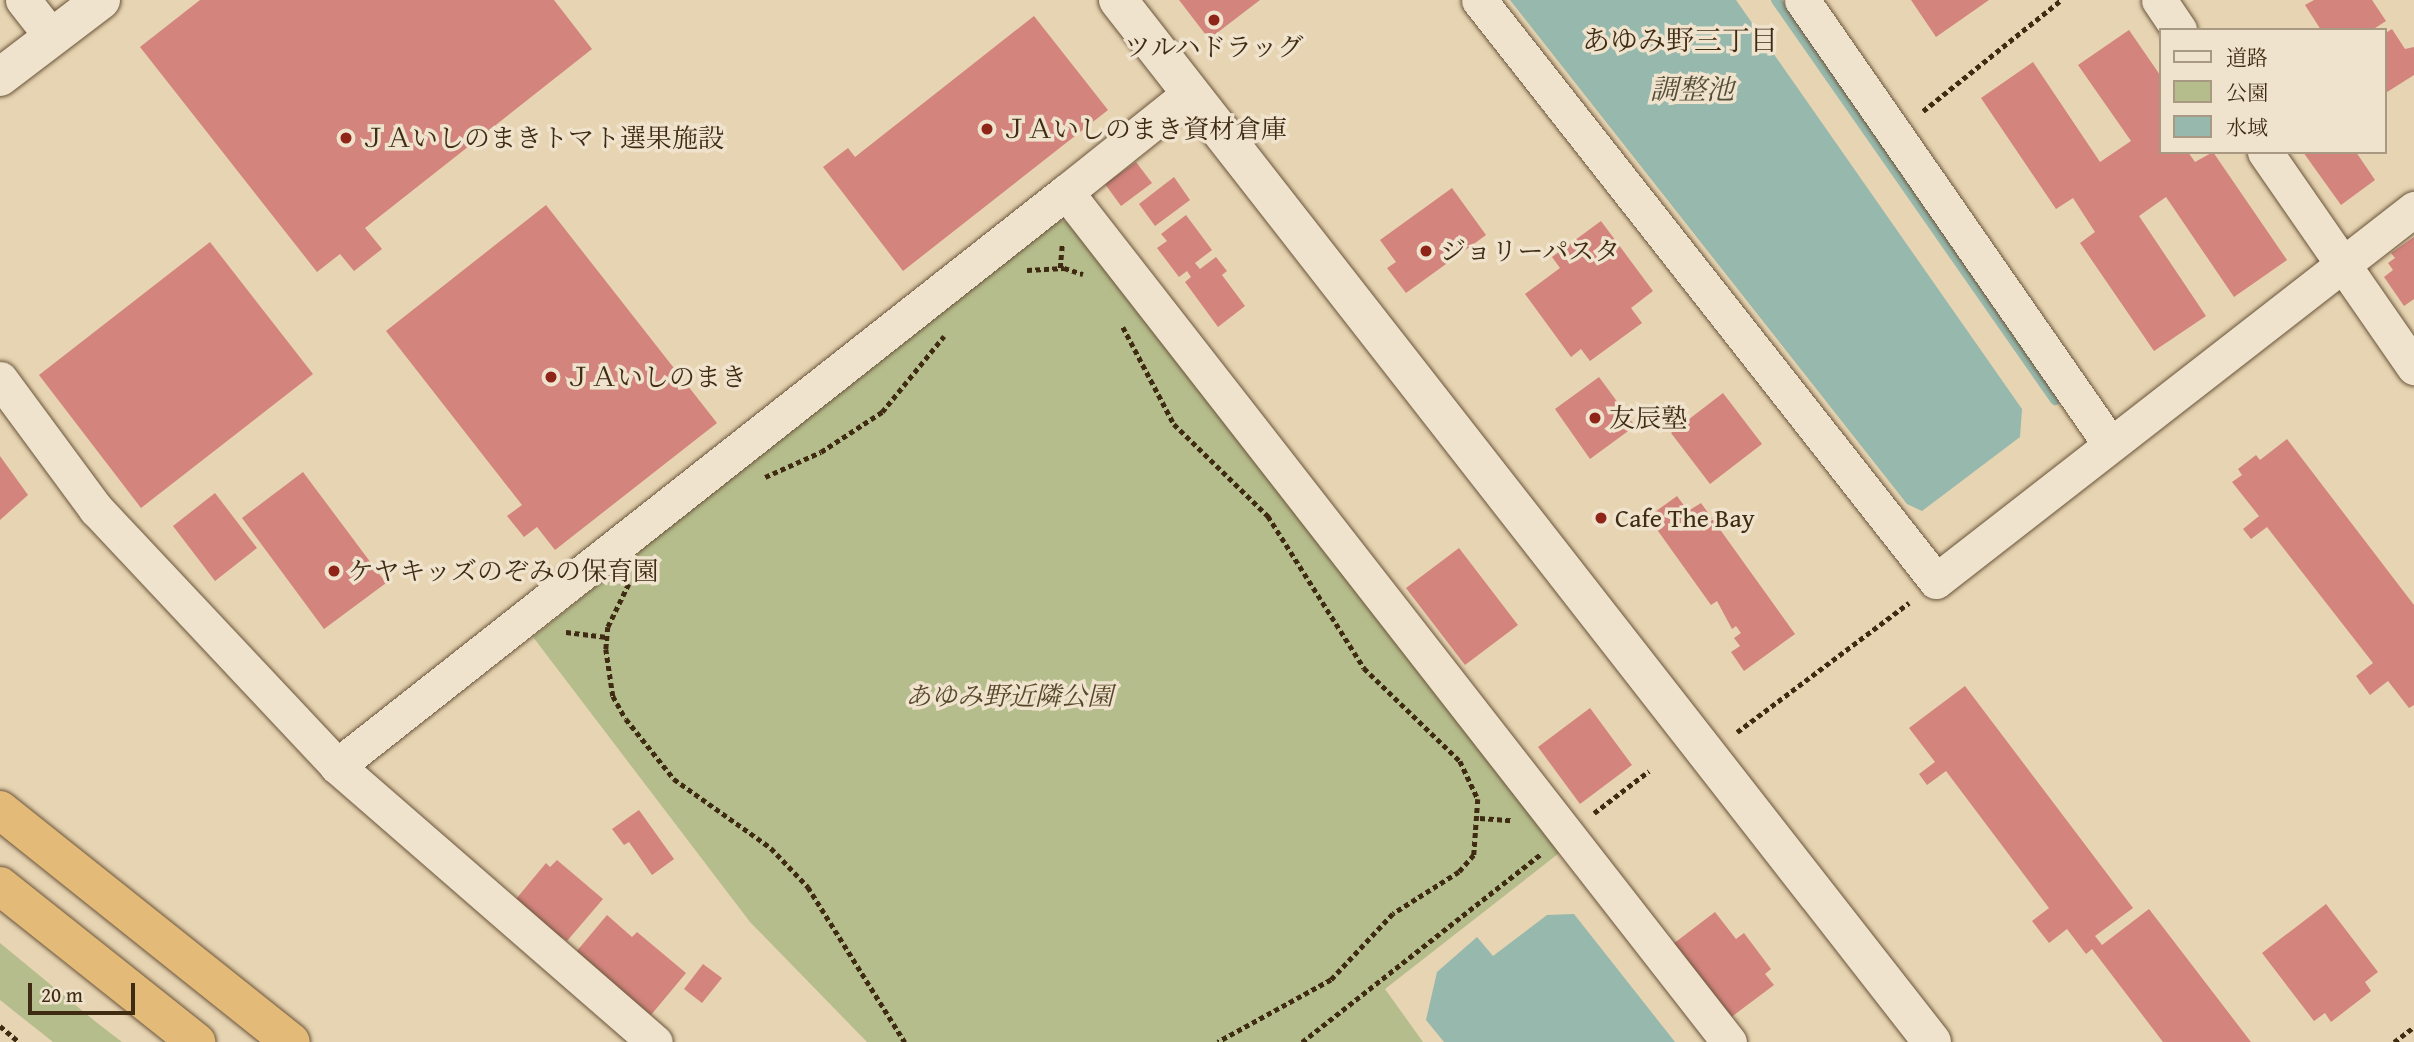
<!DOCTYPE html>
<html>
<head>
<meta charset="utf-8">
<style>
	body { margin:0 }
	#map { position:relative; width:2414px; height:1042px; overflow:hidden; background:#e7d4b2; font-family:"Gentium Book Plus","Noto Serif JP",serif }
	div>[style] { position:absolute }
	.green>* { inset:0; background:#b6bd8c }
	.water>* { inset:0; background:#97b8ac }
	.stream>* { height:10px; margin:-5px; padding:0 5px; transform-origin:5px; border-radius:5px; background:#97b8ac }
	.building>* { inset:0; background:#d3847d }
	.path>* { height:4.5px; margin-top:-2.25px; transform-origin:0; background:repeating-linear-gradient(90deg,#3f2a12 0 5px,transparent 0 8.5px) }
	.roads { filter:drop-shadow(0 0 2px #69543a) drop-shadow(0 0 2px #69543a) }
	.minor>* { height:35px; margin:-17.5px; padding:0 17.5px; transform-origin:17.5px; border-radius:17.5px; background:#efe3cd }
	.tertiary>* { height:38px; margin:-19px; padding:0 19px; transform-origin:19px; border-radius:19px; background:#efe3cd }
	.motorway>* { height:38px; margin:-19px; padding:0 19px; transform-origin:19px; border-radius:19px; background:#e4ba79 }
	.dots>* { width:19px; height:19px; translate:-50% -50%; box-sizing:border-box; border:4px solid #efe3cd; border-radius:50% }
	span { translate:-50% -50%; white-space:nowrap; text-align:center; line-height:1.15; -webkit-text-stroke:7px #efe3cd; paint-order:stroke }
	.poi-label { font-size:26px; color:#3f2a12 }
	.left { translate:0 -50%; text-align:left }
	.park-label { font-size:26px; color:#57472a; font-style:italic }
	.neighbourhood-label { font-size:28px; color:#3f2a12 }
	.water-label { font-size:28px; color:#554e38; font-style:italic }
	.legend { position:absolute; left:2159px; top:28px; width:228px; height:126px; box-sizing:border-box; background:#efe3cd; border:2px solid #a99982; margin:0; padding:9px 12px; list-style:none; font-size:21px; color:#3f2a12 }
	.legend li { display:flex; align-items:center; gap:14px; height:35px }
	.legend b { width:35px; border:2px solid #a99982 }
	.scale { position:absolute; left:28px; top:983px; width:107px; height:32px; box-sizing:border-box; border:4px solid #3f2a12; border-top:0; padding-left:9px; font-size:21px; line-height:24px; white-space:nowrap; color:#3f2a12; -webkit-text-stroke:5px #efe3cd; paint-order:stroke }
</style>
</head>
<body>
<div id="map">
	<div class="green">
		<i style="clip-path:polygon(1051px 220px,1075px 223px,1563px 850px,1385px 989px,1423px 1042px,867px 1042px,750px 922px,533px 637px)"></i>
		<i style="clip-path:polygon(0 943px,96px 1022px,122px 1042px,53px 1042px,0 1000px)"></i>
	</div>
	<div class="water">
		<i style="clip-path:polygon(1510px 0,1736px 0,2022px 409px,2020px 437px,1922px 511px,1907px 504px)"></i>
		<i style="clip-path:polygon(1574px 914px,1675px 1042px,1444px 1042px,1426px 1020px,1437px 972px,1477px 937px,1493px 956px,1547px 915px)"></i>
	</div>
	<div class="stream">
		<i style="left:1776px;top:0;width:488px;rotate:55.1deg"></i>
	</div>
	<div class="building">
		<i style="clip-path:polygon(200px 0,554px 0,592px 49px,365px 228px,382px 249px,354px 271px,340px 254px,317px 272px,140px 47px)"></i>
		<i style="clip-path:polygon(1179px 0,1260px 0,1209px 39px)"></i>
		<i style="clip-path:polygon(1911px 0,1989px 0,1936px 37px)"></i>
		<i style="clip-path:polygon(2314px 0,2372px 0,2386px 21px,2372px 30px,2321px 30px,2305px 5px)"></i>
		<i style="clip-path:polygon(1034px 16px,1108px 110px,903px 271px,823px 167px,848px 148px,855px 157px)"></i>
		<i style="clip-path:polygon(2392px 29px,2405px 49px,2414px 47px,2414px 75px,2384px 94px,2384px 34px)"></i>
		<i style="clip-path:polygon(2129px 30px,2160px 75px,2160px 152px,2188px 152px,2195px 162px,2213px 152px,2287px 260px,2234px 297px,2166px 197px,2139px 216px,2206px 316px,2154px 351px,2080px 243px,2095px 232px,2073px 198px,2056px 209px,1981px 98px,2033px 62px,2100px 162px,2131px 141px,2078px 65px)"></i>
		<i style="clip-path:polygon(2303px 152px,2356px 152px,2375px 180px,2341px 205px)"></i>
		<i style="clip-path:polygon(1136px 162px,1152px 183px,1121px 206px,1105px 184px)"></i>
		<i style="clip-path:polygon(1174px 177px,1190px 200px,1155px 226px,1139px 204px)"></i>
		<i style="clip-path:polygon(1452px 188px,1486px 235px,1406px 293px,1387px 268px,1396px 262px,1380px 240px)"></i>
		<i style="clip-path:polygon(546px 205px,717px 423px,555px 550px,537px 527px,524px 537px,507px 516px,522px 505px,386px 331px)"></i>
		<i style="clip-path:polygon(1186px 215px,1212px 250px,1195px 263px,1200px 269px,1216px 257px,1227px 271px,1222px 275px,1245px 306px,1218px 327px,1185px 282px,1191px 277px,1187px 271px,1179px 277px,1157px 248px,1167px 241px,1161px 234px)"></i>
		<i style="clip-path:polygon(1601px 221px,1653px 291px,1631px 308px,1642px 323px,1590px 361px,1581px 349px,1571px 357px,1525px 294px,1560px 268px,1552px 257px)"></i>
		<i style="clip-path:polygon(2414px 237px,2414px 299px,2404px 306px,2384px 277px,2393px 270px,2388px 263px,2395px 258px,2391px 253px)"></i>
		<i style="clip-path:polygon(210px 242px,313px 374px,141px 508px,39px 375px)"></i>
		<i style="clip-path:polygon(1599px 377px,1635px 426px,1590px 459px,1555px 409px)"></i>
		<i style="clip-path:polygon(1723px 393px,1762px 444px,1710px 484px,1671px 433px)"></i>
		<i style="clip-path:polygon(2287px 439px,2414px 605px,2414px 705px,2409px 708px,2388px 681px,2370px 695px,2356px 676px,2373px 663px,2267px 527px,2251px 539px,2243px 529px,2259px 516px,2232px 482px,2242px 475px,2238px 469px,2256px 455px,2260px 460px)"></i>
		<i style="clip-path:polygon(0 456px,28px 495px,0 520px)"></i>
		<i style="clip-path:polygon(303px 472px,386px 583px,324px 629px,242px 518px)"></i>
		<i style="clip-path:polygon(215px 493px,257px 548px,215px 581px,173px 526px)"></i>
		<i style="clip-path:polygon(1677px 496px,1688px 511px,1701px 503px,1795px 634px,1744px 671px,1731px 652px,1740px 646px,1734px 638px,1741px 633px,1736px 626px,1732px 629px,1717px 601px,1711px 605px,1648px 517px)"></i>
		<i style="clip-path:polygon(1459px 548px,1518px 625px,1465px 665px,1406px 588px)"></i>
		<i style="clip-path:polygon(1965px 686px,2133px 908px,2095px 936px,2102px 945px,2149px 909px,2251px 1042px,2163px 1042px,2092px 949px,2086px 954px,2067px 929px,2049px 943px,2032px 921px,2049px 908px,1946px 771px,1927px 785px,1919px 774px,1935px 762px,1909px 728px)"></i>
		<i style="clip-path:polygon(1590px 708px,1632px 765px,1580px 804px,1538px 747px)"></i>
		<i style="clip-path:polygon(639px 810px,674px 859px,652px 875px,629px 842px,624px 845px,612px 829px)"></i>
		<i style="clip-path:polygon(557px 860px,603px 899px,567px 941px,562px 937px,556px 943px,511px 905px,546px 863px,550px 867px)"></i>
		<i style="clip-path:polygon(2326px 904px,2378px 972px,2365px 982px,2371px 991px,2331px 1022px,2325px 1013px,2314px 1021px,2262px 953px)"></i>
		<i style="clip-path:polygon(1715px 912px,1736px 939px,1744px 933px,1771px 969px,1765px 974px,1774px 985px,1730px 1018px,1673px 944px)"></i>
		<i style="clip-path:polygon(607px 915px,632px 937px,637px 932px,686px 973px,651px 1015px,576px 952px)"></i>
		<i style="clip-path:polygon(703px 964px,722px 978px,702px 1003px,684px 989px)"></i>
	</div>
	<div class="path">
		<i style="left:1923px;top:111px;width:177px;rotate:-38.8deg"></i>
		<i style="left:1060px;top:268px;width:24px;rotate:-85deg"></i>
		<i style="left:1027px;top:270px;width:37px;rotate:-3deg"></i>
		<i style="left:1064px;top:268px;width:20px;rotate:18deg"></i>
		<i style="left:1123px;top:327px;width:110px;rotate:62.3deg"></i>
		<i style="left:1174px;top:424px;width:132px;rotate:44.4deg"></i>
		<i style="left:1268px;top:516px;width:180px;rotate:57.7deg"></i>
		<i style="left:1364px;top:668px;width:134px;rotate:44.1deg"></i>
		<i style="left:1460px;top:761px;width:42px;rotate:64.7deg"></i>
		<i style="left:1478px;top:799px;width:56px;rotate:94.1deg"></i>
		<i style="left:1474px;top:855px;width:23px;rotate:131deg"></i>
		<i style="left:1459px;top:872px;width:78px;rotate:147.5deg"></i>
		<i style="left:1393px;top:914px;width:91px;rotate:133.2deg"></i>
		<i style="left:1331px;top:980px;width:129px;rotate:151.2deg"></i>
		<i style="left:765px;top:477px;width:61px;rotate:-24.1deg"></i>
		<i style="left:821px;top:452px;width:73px;rotate:-33.3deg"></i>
		<i style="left:882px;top:412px;width:98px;rotate:-50.8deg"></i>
		<i style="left:629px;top:584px;width:48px;rotate:116deg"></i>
		<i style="left:608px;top:627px;width:22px;rotate:95deg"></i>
		<i style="left:606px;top:649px;width:48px;rotate:81.5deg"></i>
		<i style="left:613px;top:696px;width:26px;rotate:61deg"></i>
		<i style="left:626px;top:719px;width:77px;rotate:51.3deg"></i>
		<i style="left:674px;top:779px;width:119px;rotate:35.4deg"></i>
		<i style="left:771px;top:848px;width:54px;rotate:46.5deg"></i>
		<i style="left:808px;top:887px;width:183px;rotate:58deg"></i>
		<i style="left:566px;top:632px;width:41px;rotate:7deg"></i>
		<i style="left:1737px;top:732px;width:215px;rotate:-36.9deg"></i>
		<i style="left:1594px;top:813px;width:69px;rotate:-37.4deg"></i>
		<i style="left:1480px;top:818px;width:31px;rotate:4deg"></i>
		<i style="left:0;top:1026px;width:25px;rotate:40deg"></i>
		<i style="left:1302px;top:1042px;width:303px;rotate:-38.2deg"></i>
		<i style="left:2394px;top:1042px;width:25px;rotate:-37deg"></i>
	</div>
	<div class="roads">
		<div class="minor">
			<i style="left:23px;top:0;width:47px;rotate:51.9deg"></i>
			<i style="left:1479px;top:0;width:739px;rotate:51.81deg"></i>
			<i style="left:1936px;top:581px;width:606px;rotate:-37.89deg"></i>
			<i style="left:1802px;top:0;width:540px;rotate:55.25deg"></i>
			<i style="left:2159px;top:0;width:36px;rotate:56deg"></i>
			<i style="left:1190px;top:93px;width:159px;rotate:141.4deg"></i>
			<i style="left:1066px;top:192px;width:1078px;rotate:52.05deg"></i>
			<i style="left:2265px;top:152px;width:262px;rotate:55.3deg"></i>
			<i style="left:0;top:379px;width:162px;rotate:53.6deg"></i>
			<i style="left:96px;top:509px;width:352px;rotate:46.8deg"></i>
			<i style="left:337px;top:766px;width:421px;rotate:41deg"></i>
			<i style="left:337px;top:766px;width:928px;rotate:-38.22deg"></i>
		</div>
		<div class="tertiary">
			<i style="left:1118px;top:0;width:1322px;rotate:52deg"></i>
			<i style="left:0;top:77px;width:127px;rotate:-37.3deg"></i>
		</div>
		<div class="motorway">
			<i style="left:0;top:810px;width:372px;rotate:38.6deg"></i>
			<i style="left:0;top:886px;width:251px;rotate:38.5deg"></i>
		</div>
	</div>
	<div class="dots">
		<i style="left:1214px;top:20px;background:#8f2418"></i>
		<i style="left:987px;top:129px;background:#8f2418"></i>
		<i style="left:346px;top:138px;background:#8f2418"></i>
		<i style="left:1426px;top:251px;background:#8f2418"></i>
		<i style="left:551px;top:377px;background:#8f2418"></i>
		<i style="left:1595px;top:418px;background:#8f2418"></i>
		<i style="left:1601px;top:518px;background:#8f2418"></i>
		<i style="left:334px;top:571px;background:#8f2418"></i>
	</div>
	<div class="poi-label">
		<span style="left:1214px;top:47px">ツルハドラッグ</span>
		<span class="left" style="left:1001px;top:129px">ＪＡいしのまき資材倉庫</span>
		<span class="left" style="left:360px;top:138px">ＪＡいしのまきトマト選果施設</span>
		<span class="left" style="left:1440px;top:251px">ジョリーパスタ</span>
		<span class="left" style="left:565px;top:377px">ＪＡいしのまき</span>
		<span class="left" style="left:1609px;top:418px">友辰塾</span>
		<span class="left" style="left:1615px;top:518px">Cafe The Bay</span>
		<span class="left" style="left:348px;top:571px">ケヤキッズのぞみの保育園</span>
	</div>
	<div class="park-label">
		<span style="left:1009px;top:696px">あゆみ野近隣公園</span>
	</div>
	<div class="neighbourhood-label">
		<span style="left:1680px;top:40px">あゆみ野三丁目</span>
	</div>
	<div class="water-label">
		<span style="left:1692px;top:89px">調整池</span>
	</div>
	<ul class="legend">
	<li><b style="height:9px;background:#efe3cd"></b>道路</li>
	<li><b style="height:19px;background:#b6bd8c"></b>公園</li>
	<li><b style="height:19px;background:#97b8ac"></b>水域</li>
	</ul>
	<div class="scale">20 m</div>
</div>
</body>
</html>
